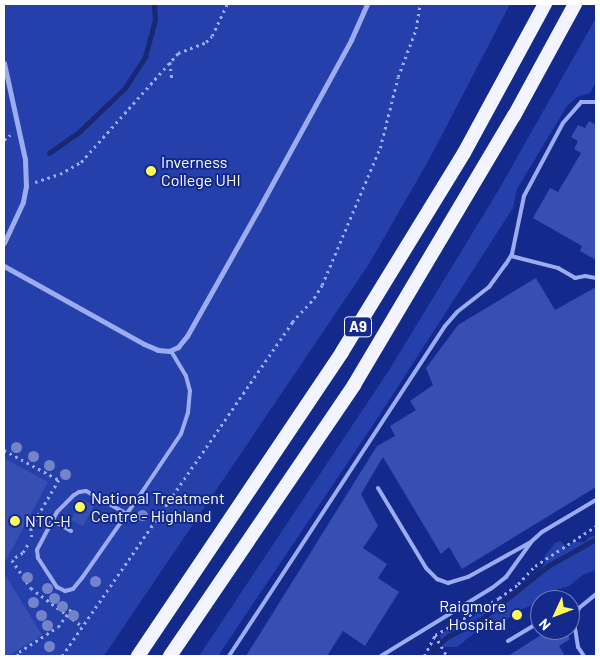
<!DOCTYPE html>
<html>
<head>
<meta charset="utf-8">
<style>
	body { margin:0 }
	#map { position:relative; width:600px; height:660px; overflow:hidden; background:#13298c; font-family:Barlow,sans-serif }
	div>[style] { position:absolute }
	.green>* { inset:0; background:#253fab }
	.stream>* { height:4.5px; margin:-2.25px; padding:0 2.25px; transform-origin:2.25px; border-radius:2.25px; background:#182874 }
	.building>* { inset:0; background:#374fb3 }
	.path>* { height:2.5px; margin-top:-1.25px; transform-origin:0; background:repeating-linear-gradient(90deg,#9cacf0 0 2.5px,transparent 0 6.5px) }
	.service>* { height:4px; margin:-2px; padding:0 2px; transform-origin:2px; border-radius:2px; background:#9cacf0 }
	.minor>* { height:5px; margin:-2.5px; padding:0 2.5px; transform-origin:2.5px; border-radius:2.5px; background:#9cacf0 }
	.trunk>* { height:14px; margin:-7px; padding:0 7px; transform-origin:7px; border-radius:7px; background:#f2f4ff }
	.trees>* { width:11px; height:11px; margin:-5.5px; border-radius:50%; background:#7484ca }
	.dots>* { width:14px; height:14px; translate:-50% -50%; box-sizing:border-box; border:2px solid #13298c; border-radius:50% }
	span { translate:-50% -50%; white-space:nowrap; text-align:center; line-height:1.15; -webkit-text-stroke:4px #13298c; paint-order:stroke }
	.shield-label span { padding:1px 4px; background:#13298c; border:1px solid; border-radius:4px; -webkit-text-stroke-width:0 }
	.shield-label { font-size:15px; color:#fff; font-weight:700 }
	.poi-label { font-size:16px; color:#fff }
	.left { translate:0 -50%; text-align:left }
	.right { translate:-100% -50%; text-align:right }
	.frame { position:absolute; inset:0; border:5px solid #fff; pointer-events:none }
	.north { position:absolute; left:530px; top:590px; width:50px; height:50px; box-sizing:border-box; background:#13298c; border:1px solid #717fba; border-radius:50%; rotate:227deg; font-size:14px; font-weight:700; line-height:20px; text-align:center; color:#fff }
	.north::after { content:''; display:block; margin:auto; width:18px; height:22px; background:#fffa5c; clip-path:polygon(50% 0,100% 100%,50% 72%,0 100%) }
</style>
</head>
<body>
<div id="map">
	<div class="green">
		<i style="clip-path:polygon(4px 4px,510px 4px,431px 156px,369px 264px,104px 656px,4px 656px)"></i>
		<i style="clip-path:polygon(596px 18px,596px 82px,590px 93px,577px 97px,567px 106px,517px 189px,513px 208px,377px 419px,218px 656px,199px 656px,391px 367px,498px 191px)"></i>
		<i style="clip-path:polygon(596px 535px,595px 570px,583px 575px,569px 586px,545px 593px,530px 606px,517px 611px,503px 623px,497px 625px,492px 623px,487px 623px,457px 647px,445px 647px,442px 644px,440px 636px,444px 632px,465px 623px,482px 610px,502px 600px,541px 569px,545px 563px,544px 557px,555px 543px,560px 541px,568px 548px,573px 542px,585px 542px,589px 537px)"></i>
	</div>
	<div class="stream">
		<i style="left:49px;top:153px;width:38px;rotate:-35deg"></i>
		<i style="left:80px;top:131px;width:62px;rotate:-43.7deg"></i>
		<i style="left:125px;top:88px;width:37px;rotate:-57deg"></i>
		<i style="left:145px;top:57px;width:38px;rotate:-75deg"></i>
		<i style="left:155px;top:20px;width:16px;rotate:-94deg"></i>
		<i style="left:432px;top:656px;width:11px;rotate:-68deg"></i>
		<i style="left:436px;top:646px;width:16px;rotate:-38deg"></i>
		<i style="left:449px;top:636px;width:40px;rotate:-28deg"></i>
		<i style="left:484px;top:617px;width:82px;rotate:-38.6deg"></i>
		<i style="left:548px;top:566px;width:55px;rotate:-29.4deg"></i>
	</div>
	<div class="building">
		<i style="clip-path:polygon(589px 121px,596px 125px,596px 260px,580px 251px,582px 246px,533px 218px,550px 188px,558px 192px,581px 153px,574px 149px,578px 141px,571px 137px,578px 125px,585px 128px)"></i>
		<i style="clip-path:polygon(536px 278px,555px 310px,596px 287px,596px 487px,462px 569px,449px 547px,441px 554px,383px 457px,361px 494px,378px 526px,363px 548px,387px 564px,378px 578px,399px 592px,365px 646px,343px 631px,327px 656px,246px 656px,377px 446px,395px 436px,390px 426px,416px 410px,410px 401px,433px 385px,426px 368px,458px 325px)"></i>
		<i style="clip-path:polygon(4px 458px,48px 482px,4px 564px)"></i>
		<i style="clip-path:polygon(82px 499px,94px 506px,83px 526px,71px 520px)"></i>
		<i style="clip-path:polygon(4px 573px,42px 635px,8px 656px,4px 656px)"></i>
		<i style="clip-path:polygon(549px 630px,565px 630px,570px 639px,559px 646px,565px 656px,508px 656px)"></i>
	</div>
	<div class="path">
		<i style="left:170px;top:62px;width:17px;rotate:83deg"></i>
		<i style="left:4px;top:140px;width:8px;rotate:-40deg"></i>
		<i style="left:35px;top:182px;width:26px;rotate:-18deg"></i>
		<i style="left:60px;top:174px;width:24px;rotate:-30deg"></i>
		<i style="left:81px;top:162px;width:146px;rotate:-48.3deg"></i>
		<i style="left:178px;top:53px;width:30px;rotate:-21deg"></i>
		<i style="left:206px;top:42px;width:8px;rotate:-45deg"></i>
		<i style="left:212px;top:36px;width:35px;rotate:-65deg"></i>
		<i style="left:4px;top:450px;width:63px;rotate:28.6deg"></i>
		<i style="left:59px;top:480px;width:56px;rotate:120.3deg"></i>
		<i style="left:31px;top:528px;width:10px;rotate:84deg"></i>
		<i style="left:28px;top:545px;width:9px;rotate:122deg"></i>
		<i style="left:23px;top:553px;width:13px;rotate:148deg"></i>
		<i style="left:12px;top:560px;width:34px;rotate:56deg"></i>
		<i style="left:31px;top:588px;width:64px;rotate:36.7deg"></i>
		<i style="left:435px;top:635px;width:24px;rotate:60deg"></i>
		<i style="left:17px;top:656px;width:4px;rotate:-63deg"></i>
		<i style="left:19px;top:652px;width:46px;rotate:-32.7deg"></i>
		<i style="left:58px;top:627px;width:24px;rotate:-54deg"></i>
		<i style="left:62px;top:656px;width:406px;rotate:-55.4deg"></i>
		<i style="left:292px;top:322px;width:33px;rotate:-47deg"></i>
		<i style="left:314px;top:298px;width:15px;rotate:-58deg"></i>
		<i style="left:322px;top:285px;width:149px;rotate:-67.1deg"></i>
		<i style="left:380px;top:148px;width:73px;rotate:-75.8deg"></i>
		<i style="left:398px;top:77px;width:51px;rotate:-69.4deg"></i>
		<i style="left:416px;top:29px;width:25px;rotate:-81deg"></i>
		<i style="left:424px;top:656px;width:24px;rotate:-62deg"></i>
		<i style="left:435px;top:635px;width:74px;rotate:-30deg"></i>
		<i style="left:499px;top:598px;width:24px;rotate:-36deg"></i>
		<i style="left:518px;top:584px;width:25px;rotate:-47deg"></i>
		<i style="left:535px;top:566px;width:73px;rotate:-33.3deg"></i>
	</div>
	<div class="service">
		<i style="left:511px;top:256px;width:49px;rotate:14.3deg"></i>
		<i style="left:558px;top:268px;width:20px;rotate:30deg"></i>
		<i style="left:575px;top:278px;width:10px;rotate:-11deg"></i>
		<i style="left:585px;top:276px;width:11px;rotate:10deg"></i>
		<i style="left:378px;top:488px;width:93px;rotate:59deg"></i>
		<i style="left:426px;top:568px;width:16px;rotate:45deg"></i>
		<i style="left:437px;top:579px;width:12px;rotate:20deg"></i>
		<i style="left:448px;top:583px;width:21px;rotate:-17deg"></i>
		<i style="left:468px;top:577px;width:72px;rotate:-29.1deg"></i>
		<i style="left:127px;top:514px;width:47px;rotate:-150.7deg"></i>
		<i style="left:86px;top:491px;width:7px;rotate:172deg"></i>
		<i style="left:79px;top:492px;width:6px;rotate:149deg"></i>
		<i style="left:74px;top:495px;width:24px;rotate:135deg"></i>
		<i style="left:57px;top:512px;width:43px;rotate:117.8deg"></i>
		<i style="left:37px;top:550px;width:8px;rotate:83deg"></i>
		<i style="left:38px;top:558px;width:35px;rotate:57deg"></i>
		<i style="left:57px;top:587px;width:9px;rotate:27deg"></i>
		<i style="left:65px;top:591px;width:8px;rotate:-14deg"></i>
		<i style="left:73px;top:589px;width:14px;rotate:-51deg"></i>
		<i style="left:82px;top:578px;width:105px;rotate:-55.1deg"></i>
		<i style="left:142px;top:492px;width:70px;rotate:-56.1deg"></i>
		<i style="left:181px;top:434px;width:22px;rotate:-72deg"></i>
		<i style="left:188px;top:413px;width:22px;rotate:-85deg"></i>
		<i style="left:190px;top:391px;width:16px;rotate:-105deg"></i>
		<i style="left:186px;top:376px;width:29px;rotate:-121deg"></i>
		<i style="left:52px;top:520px;width:22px;rotate:30deg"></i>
		<i style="left:570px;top:610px;width:9px;rotate:-13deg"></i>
		<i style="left:508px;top:641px;width:37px;rotate:-31deg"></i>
		<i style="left:229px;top:656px;width:394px;rotate:-56.8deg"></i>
		<i style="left:445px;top:326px;width:18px;rotate:-49deg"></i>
		<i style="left:457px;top:312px;width:41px;rotate:-38deg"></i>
		<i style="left:489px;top:287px;width:29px;rotate:-54deg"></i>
		<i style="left:506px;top:264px;width:12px;rotate:-59deg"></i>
		<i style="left:512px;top:254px;width:59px;rotate:-78.3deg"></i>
		<i style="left:524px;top:196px;width:83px;rotate:-61.9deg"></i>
		<i style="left:563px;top:123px;width:28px;rotate:-49deg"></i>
		<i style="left:581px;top:102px;width:15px"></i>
		<i style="left:381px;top:656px;width:130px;rotate:-31.5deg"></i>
		<i style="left:492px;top:588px;width:18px;rotate:-38deg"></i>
		<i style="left:506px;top:577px;width:44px;rotate:-54.2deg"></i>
		<i style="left:532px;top:541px;width:13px;rotate:-42deg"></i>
		<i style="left:542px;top:532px;width:63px;rotate:-30.7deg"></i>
		<i style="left:584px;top:656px;width:11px;rotate:-124deg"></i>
		<i style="left:578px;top:647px;width:25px;rotate:-99deg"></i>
		<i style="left:574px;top:622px;width:15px;rotate:-70deg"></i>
		<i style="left:579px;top:608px;width:22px;rotate:-39deg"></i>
	</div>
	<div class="minor">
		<i style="left:4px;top:63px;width:98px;rotate:77.7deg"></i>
		<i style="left:25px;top:159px;width:27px;rotate:88deg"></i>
		<i style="left:26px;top:186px;width:16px;rotate:101deg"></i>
		<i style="left:23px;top:202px;width:45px;rotate:114.9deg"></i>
		<i style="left:4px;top:266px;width:160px;rotate:29.1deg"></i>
		<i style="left:144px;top:344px;width:15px;rotate:23deg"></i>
		<i style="left:158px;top:350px;width:11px;rotate:5deg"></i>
		<i style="left:169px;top:351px;width:10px;rotate:-24deg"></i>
		<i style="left:178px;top:347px;width:14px;rotate:-51deg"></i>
		<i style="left:187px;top:336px;width:145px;rotate:-60.6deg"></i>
		<i style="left:258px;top:210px;width:194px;rotate:-61.3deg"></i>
		<i style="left:351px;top:40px;width:39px;rotate:-66deg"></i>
	</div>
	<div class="trunk">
		<i style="left:138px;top:656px;width:366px;rotate:-56.1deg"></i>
		<i style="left:342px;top:352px;width:233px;rotate:-58.5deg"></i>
		<i style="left:464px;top:153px;width:170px;rotate:-61.5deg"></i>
		<i style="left:170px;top:656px;width:328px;rotate:-55.8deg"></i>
		<i style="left:354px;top:385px;width:313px;rotate:-59.3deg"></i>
		<i style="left:514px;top:116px;width:128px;rotate:-61.4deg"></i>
	</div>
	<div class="trees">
		<i style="left:16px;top:447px"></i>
		<i style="left:33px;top:456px"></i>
		<i style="left:49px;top:465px"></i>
		<i style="left:65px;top:474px"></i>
		<i style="left:142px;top:515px"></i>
		<i style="left:27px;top:577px"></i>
		<i style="left:95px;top:581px"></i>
		<i style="left:47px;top:588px"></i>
		<i style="left:54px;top:598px"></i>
		<i style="left:33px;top:602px"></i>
		<i style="left:62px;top:606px"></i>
		<i style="left:41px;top:615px"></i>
		<i style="left:73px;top:615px"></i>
		<i style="left:47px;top:625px"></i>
		<i style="left:49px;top:646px"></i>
	</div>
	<div class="dots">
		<i style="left:151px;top:171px;background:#fffa5c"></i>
		<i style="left:80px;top:507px;background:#fffa5c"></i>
		<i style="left:15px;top:521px;background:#fffa5c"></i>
		<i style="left:517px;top:615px;background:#fffa5c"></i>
	</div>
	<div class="shield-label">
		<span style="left:358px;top:327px">A9</span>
	</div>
	<div class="poi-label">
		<span class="left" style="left:161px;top:171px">Inverness<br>College UHI</span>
		<span class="left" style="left:91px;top:507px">National Treatment<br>Centre - Highland</span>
		<span class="left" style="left:25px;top:521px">NTC-H</span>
		<span class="right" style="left:506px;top:615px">Raigmore<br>Hospital</span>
	</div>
	<div class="frame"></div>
	<div class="north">N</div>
</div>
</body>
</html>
